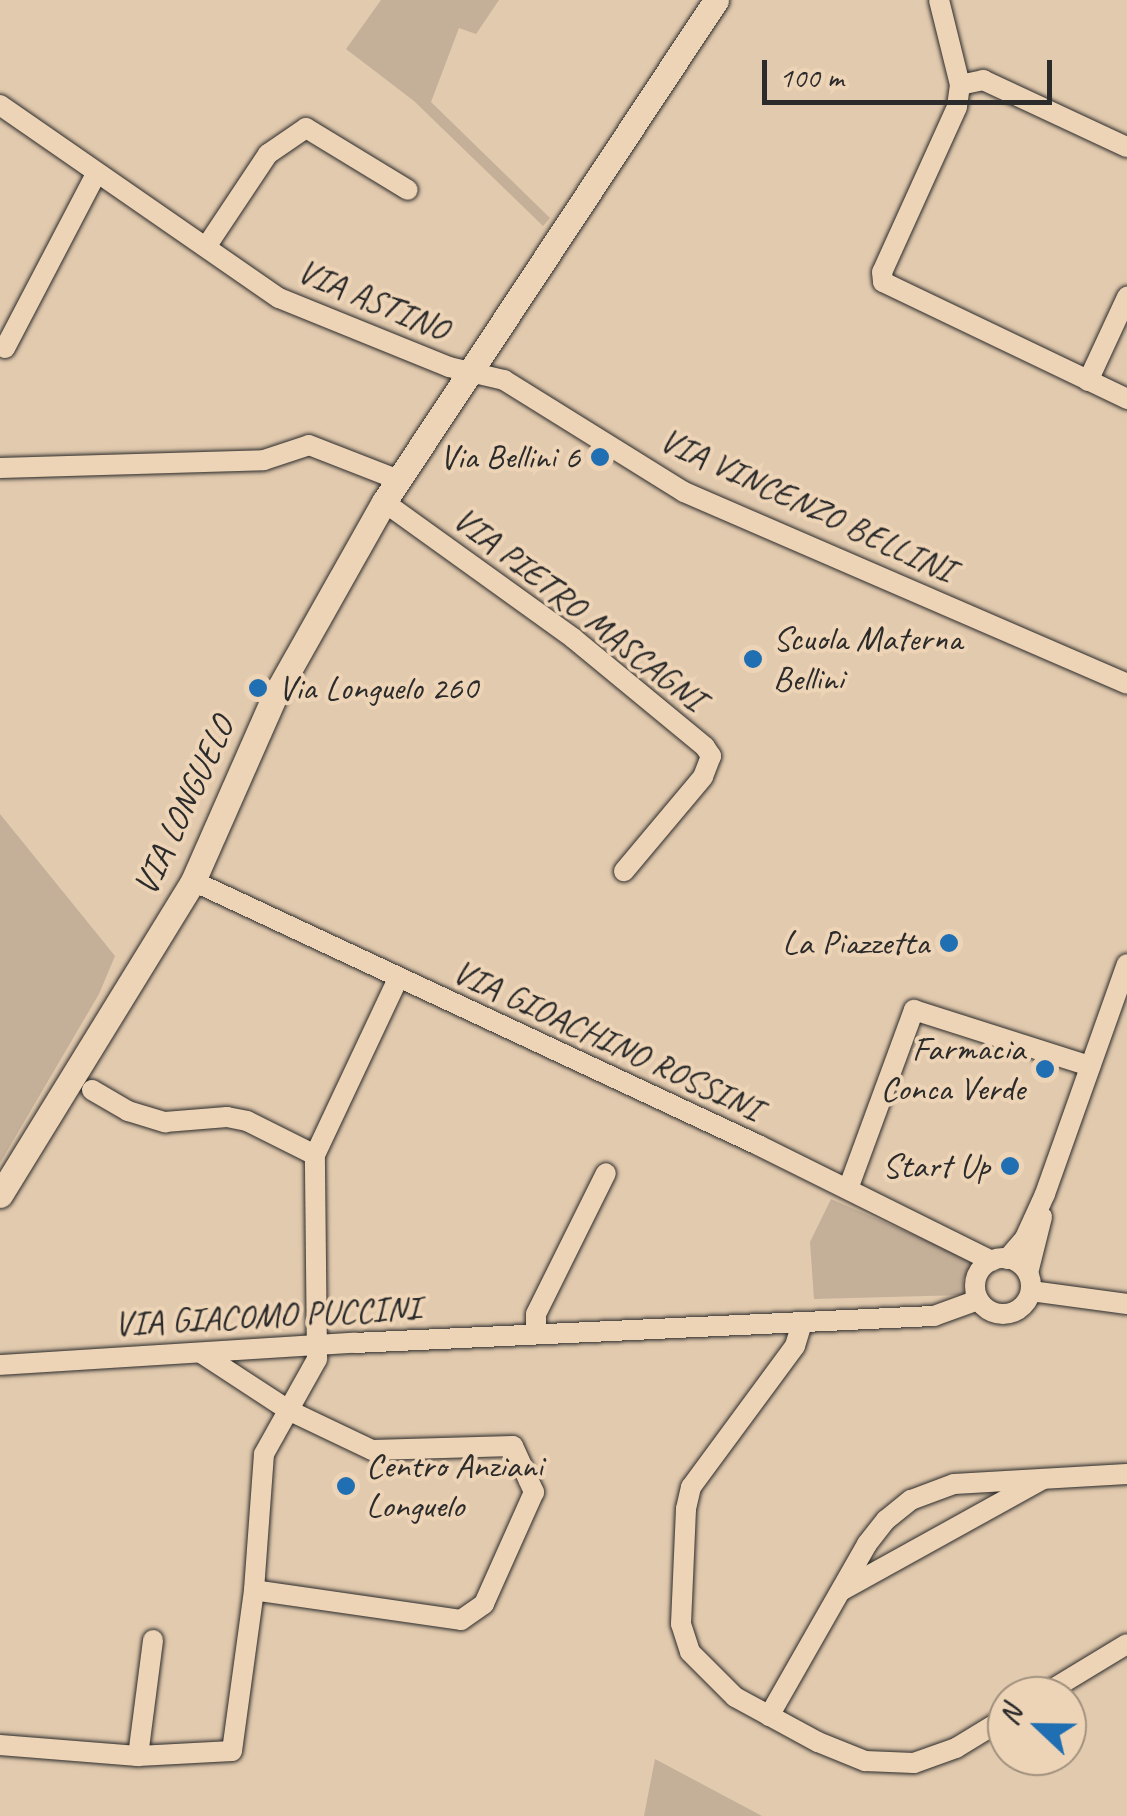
<!DOCTYPE html>
<html>
<head>
<meta charset="utf-8">
<style>
	body { margin:0 }
	#map { position:relative; width:1127px; height:1816px; overflow:hidden; background:#e2caae; font-family:Caveat,sans-serif }
	div>[style] { position:absolute }
	.green>* { inset:0; background:#c4af98 }
	.roads { filter:drop-shadow(0 0 2px #2b2b2b) drop-shadow(0 0 2px #2b2b2b) }
	.minor>* { height:20px; margin:-10px; padding:0 10px; transform-origin:10px; border-radius:10px; background:#eed4b6 }
	.minor>.ring { margin:-10px; padding:0; box-sizing:content-box; background:none; border:20px solid #eed4b6; border-radius:50% }
	.tertiary>* { height:25px; margin:-12.5px; padding:0 12.5px; transform-origin:12.5px; border-radius:12.5px; background:#eed4b6 }
	.dots>* { width:28px; height:28px; translate:-50% -50%; box-sizing:border-box; border:5px solid #eed4b6; border-radius:50% }
	span { translate:-50% -50%; white-space:nowrap; text-align:center; line-height:1.15; -webkit-text-stroke:8px #eed4b6; paint-order:stroke }
	.street-label { font-size:35px; color:#2b2b2b }
	.poi-label { font-size:35px; color:#2b2b2b }
	.right { translate:-100% -50%; text-align:right }
	.left { translate:0 -50%; text-align:left }
	.north { position:absolute; left:987px; top:1676px; width:100px; height:100px; box-sizing:border-box; background:#eed4b6; border:2px solid #a0907e; border-radius:50%; rotate:292deg; font-size:28px; font-weight:700; line-height:40px; text-align:center; color:#2b2b2b }
	.north::after { content:''; display:block; margin:auto; width:35px; height:45px; background:#1f6fb2; clip-path:polygon(50% 0,100% 100%,50% 72%,0 100%) }
	.scale { position:absolute; left:762px; top:60px; width:290px; height:45px; box-sizing:border-box; border:5px solid #2b2b2b; border-top:0; padding-left:12px; font-size:30px; line-height:35px; white-space:nowrap; color:#2b2b2b; -webkit-text-stroke:8px #eed4b6; paint-order:stroke }
</style>
</head>
<body>
<div id="map">
	<div class="green">
		<i style="clip-path:polygon(381px 0,499px 0,476px 34px,459px 28px,431px 102px,550px 218px,543px 226px,414px 101px,346px 49px)"></i>
		<i style="clip-path:polygon(0 814px,115px 956px,99px 994px,0 1163px)"></i>
		<i style="clip-path:polygon(831px 1199px,974px 1261px,963px 1280px,964px 1295px,814px 1299px,810px 1242px)"></i>
		<i style="clip-path:polygon(655px 1759px,762px 1816px,644px 1816px)"></i>
	</div>
	<div class="roads">
		<div class="minor">
			<i style="left:939px;top:0;width:88px;rotate:76.1deg"></i>
			<i style="left:960px;top:85px;width:22px;rotate:98deg"></i>
			<i style="left:957px;top:107px;width:181px;rotate:114.4deg"></i>
			<i style="left:882px;top:272px;width:10px;rotate:84deg"></i>
			<i style="left:883px;top:282px;width:271px;rotate:25.6deg"></i>
			<i style="left:960px;top:85px;width:24px;rotate:-12deg"></i>
			<i style="left:983px;top:80px;width:159px;rotate:25deg"></i>
			<i style="left:0;top:105px;width:339px;rotate:34.7deg"></i>
			<i style="left:279px;top:298px;width:183px;rotate:22.1deg"></i>
			<i style="left:449px;top:367px;width:57px;rotate:13.3deg"></i>
			<i style="left:504px;top:380px;width:212px;rotate:31.9deg"></i>
			<i style="left:684px;top:492px;width:483px;rotate:23.4deg"></i>
			<i style="left:206px;top:247px;width:112px;rotate:-56.3deg"></i>
			<i style="left:268px;top:154px;width:46px;rotate:-34.4deg"></i>
			<i style="left:306px;top:128px;width:119px;rotate:31.3deg"></i>
			<i style="left:5px;top:348px;width:196px;rotate:-62.4deg"></i>
			<i style="left:1088px;top:381px;width:93px;rotate:-65.1deg"></i>
			<i style="left:0;top:468px;width:264px;rotate:-1.7deg"></i>
			<i style="left:264px;top:460px;width:47px;rotate:-18.4deg"></i>
			<i style="left:309px;top:445px;width:97px;rotate:21.3deg"></i>
			<i style="left:384px;top:502px;width:233px;rotate:35.7deg"></i>
			<i style="left:573px;top:638px;width:171px;rotate:39.5deg"></i>
			<i style="left:705px;top:747px;width:11px;rotate:56deg"></i>
			<i style="left:711px;top:756px;width:22px;rotate:111deg"></i>
			<i style="left:703px;top:777px;width:123px;rotate:130deg"></i>
			<i style="left:193px;top:881px;width:624px;rotate:25.04deg"></i>
			<i style="left:758px;top:1145px;width:261px;rotate:26.4deg"></i>
			<i style="left:92px;top:1090px;width:42px;rotate:30.3deg"></i>
			<i style="left:128px;top:1111px;width:39px;rotate:17deg"></i>
			<i style="left:165px;top:1122px;width:62px;rotate:-4.6deg"></i>
			<i style="left:227px;top:1117px;width:20px;rotate:11deg"></i>
			<i style="left:247px;top:1121px;width:76px;rotate:26.6deg"></i>
			<i style="left:848px;top:1189px;width:191px;rotate:-69.8deg"></i>
			<i style="left:914px;top:1010px;width:185px;rotate:17.7deg"></i>
			<i class="ring" style="left:975px;top:1258px;width:36px;height:36px"></i>
			<i style="left:1007px;top:1259px;width:28px;rotate:-49deg"></i>
			<i style="left:1025px;top:1238px;width:48px;rotate:-65.6deg"></i>
			<i style="left:1045px;top:1194px;width:244px;rotate:-70.4deg"></i>
			<i style="left:1028px;top:1273px;width:58px;rotate:-76deg"></i>
			<i style="left:1031px;top:1291px;width:97px;rotate:7.7deg"></i>
			<i style="left:802px;top:1323px;width:24px;rotate:107deg"></i>
			<i style="left:795px;top:1346px;width:175px;rotate:126.4deg"></i>
			<i style="left:691px;top:1487px;width:23px;rotate:103deg"></i>
			<i style="left:686px;top:1509px;width:115px;rotate:92.5deg"></i>
			<i style="left:681px;top:1624px;width:29px;rotate:72deg"></i>
			<i style="left:690px;top:1652px;width:64px;rotate:45deg"></i>
			<i style="left:735px;top:1697px;width:94px;rotate:28.5deg"></i>
			<i style="left:818px;top:1742px;width:51px;rotate:22deg"></i>
			<i style="left:865px;top:1761px;width:49px;rotate:2.3deg"></i>
			<i style="left:914px;top:1763px;width:45px;rotate:-19.7deg"></i>
			<i style="left:956px;top:1748px;width:60px;rotate:-31.3deg"></i>
			<i style="left:536px;top:1334px;width:20px;rotate:-90deg"></i>
			<i style="left:536px;top:1314px;width:157px;rotate:-63.6deg"></i>
			<i style="left:201px;top:1353px;width:104px;rotate:33.2deg"></i>
			<i style="left:288px;top:1410px;width:93px;rotate:25.5deg"></i>
			<i style="left:372px;top:1450px;width:141px;rotate:-1.6deg"></i>
			<i style="left:513px;top:1446px;width:51px;rotate:65.5deg"></i>
			<i style="left:534px;top:1492px;width:123px;rotate:114.1deg"></i>
			<i style="left:484px;top:1604px;width:28px;rotate:145deg"></i>
			<i style="left:461px;top:1620px;width:209px;rotate:-171.8deg"></i>
			<i style="left:0;top:1365px;width:355px;rotate:-3.6deg"></i>
			<i style="left:354px;top:1343px;width:581px;rotate:-2.67deg"></i>
			<i style="left:934px;top:1316px;width:47px;rotate:-20deg"></i>
			<i style="left:841px;top:1591px;width:231px;rotate:-29deg"></i>
			<i style="left:1041px;top:1696px;width:100px;rotate:-31.2deg"></i>
			<i style="left:769px;top:1716px;width:198px;rotate:-60.3deg"></i>
			<i style="left:867px;top:1544px;width:31px;rotate:-52deg"></i>
			<i style="left:886px;top:1520px;width:32px;rotate:-39deg"></i>
			<i style="left:911px;top:1500px;width:46px;rotate:-20.4deg"></i>
			<i style="left:954px;top:1484px;width:173px;rotate:-3.3deg"></i>
			<i style="left:0;top:1745px;width:138px;rotate:4.6deg"></i>
			<i style="left:138px;top:1756px;width:94px;rotate:-3deg"></i>
			<i style="left:232px;top:1751px;width:162px;rotate:-82.2deg"></i>
			<i style="left:254px;top:1590px;width:136px;rotate:-85.8deg"></i>
			<i style="left:264px;top:1454px;width:109px;rotate:-60.8deg"></i>
			<i style="left:317px;top:1359px;width:204px;rotate:-90.6deg"></i>
			<i style="left:315px;top:1155px;width:195px;rotate:-64.8deg"></i>
			<i style="left:138px;top:1756px;width:117px;rotate:-82.6deg"></i>
		</div>
		<div class="tertiary">
			<i style="left:0;top:1195px;width:369px;rotate:-58.4deg"></i>
			<i style="left:193px;top:881px;width:201px;rotate:-66.2deg"></i>
			<i style="left:274px;top:697px;width:224px;rotate:-60.6deg"></i>
			<i style="left:384px;top:502px;width:602px;rotate:-56.52deg"></i>
		</div>
	</div>
	<div class="dots">
		<i style="left:600px;top:457px;background:#1f6fb2"></i>
		<i style="left:753px;top:659px;background:#1f6fb2"></i>
		<i style="left:258px;top:688px;background:#1f6fb2"></i>
		<i style="left:949px;top:943px;background:#1f6fb2"></i>
		<i style="left:1045px;top:1069px;background:#1f6fb2"></i>
		<i style="left:1010px;top:1166px;background:#1f6fb2"></i>
		<i style="left:346px;top:1486px;background:#1f6fb2"></i>
	</div>
	<div class="street-label">
		<span style="left:373px;top:300px;rotate:23deg">VIA ASTINO</span>
		<span style="left:807px;top:505px;rotate:25deg">VIA VINCENZO BELLINI</span>
		<span style="left:579px;top:609px;rotate:38deg">VIA PIETRO MASCAGNI</span>
		<span style="left:184px;top:806px;rotate:-65deg">VIA LONGUELO</span>
		<span style="left:607px;top:1040px;rotate:25deg">VIA GIOACHINO ROSSINI</span>
		<span style="left:267px;top:1316px;rotate:-3deg">VIA GIACOMO PUCCINI</span>
	</div>
	<div class="poi-label">
		<span class="right" style="left:580px;top:457px">Via Bellini 6</span>
		<span class="left" style="left:773px;top:659px">Scuola Materna<br>Bellini</span>
		<span class="left" style="left:278px;top:688px">Via Longuelo 260</span>
		<span class="right" style="left:929px;top:943px">La Piazzetta</span>
		<span class="right" style="left:1025px;top:1069px">Farmacia<br>Conca Verde</span>
		<span class="right" style="left:990px;top:1166px">Start Up</span>
		<span class="left" style="left:366px;top:1486px">Centro Anziani<br>Longuelo</span>
	</div>
	<div class="north">N</div>
	<div class="scale">100 m</div>
</div>
</body>
</html>
